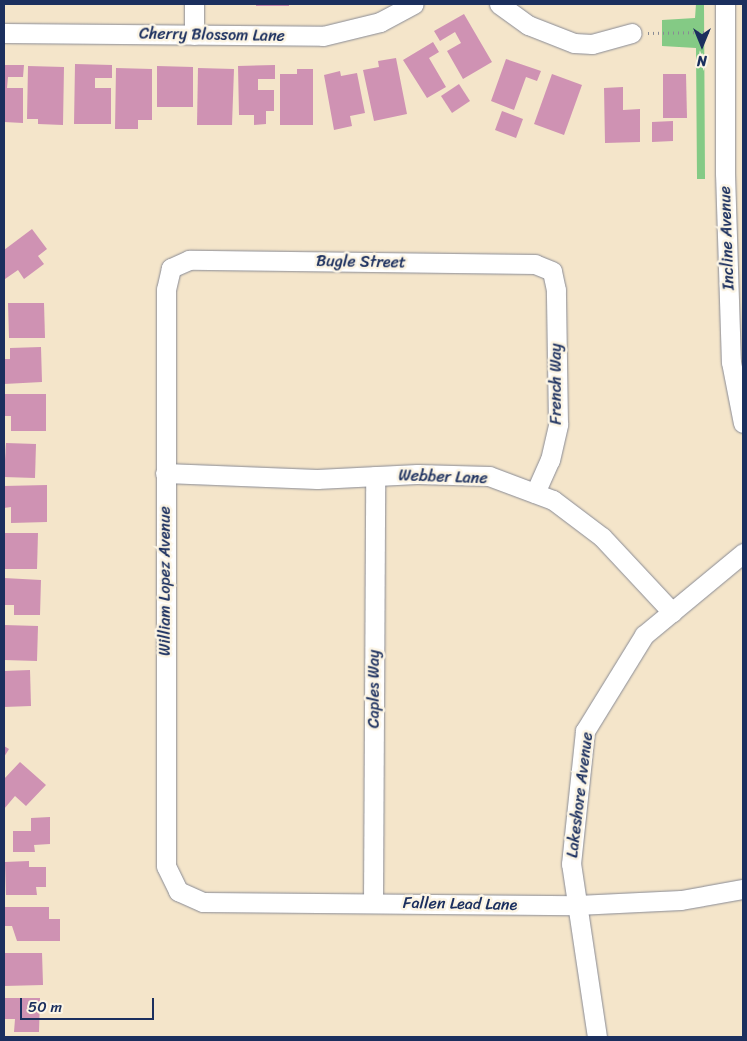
<!DOCTYPE html>
<html>
<head>
<meta charset="utf-8">
<style>
	body { margin:0 }
	#map { position:relative; width:747px; height:1041px; overflow:hidden; background:#f4e5ca; font-family:Sriracha,sans-serif }
	div>[style] { position:absolute }
	.green>* { inset:0; background:#84ca85 }
	.building>* { inset:0; background:#cf92b3 }
	.path>* { height:3px; margin-top:-1.5px; transform-origin:0; background:repeating-linear-gradient(90deg,#888a94 0 1px,transparent 0 5px) }
	.roads { filter:drop-shadow(0 0 1px #888a94) drop-shadow(0 0 1px #888a94) }
	.minor>* { height:19px; margin:-9.5px; padding:0 9.5px; transform-origin:9.5px; border-radius:9.5px; background:#fff }
	span { translate:-50% -50%; white-space:nowrap; text-align:center; line-height:1.15; -webkit-text-stroke:5px #fcf5e5; paint-order:stroke }
	.street-label { font-size:16px; color:#1b2f5e }
	.frame { position:absolute; inset:0; border:5px solid #1b2f5e; pointer-events:none }
	.north { position:absolute; left:677px; top:20px; width:50px; height:50px; -webkit-text-stroke:4px #fcf5e5; paint-order:stroke; rotate:180deg; font-size:14px; font-weight:700; line-height:20px; text-align:center; color:#1b2f5e }
	.north::after { content:''; display:block; margin:auto; width:18px; height:22px; background:#1b2f5e; clip-path:polygon(50% 0,100% 100%,50% 72%,0 100%) }
	.scale { position:absolute; left:20px; top:998px; width:134px; height:22px; box-sizing:border-box; border:2px solid #1b2f5e; border-top:0; padding-left:6px; font-size:15px; line-height:18px; white-space:nowrap; color:#1b2f5e; -webkit-text-stroke:4px #fcf5e5; paint-order:stroke }
</style>
</head>
<body>
<div id="map">
	<div class="green">
		<i style="clip-path:polygon(696px 4px,704px 4px,705px 179px,697px 179px,696px 48px,662px 46px,662px 20px,695px 18px)"></i>
	</div>
	<div class="building">
		<i style="clip-path:polygon(256px 4px,289px 4px,289px 6px,256px 6px)"></i>
		<i style="clip-path:polygon(464px 14px,492px 62px,463px 79px,447px 51px,461px 43px,455px 32px,440px 41px,434px 31px)"></i>
		<i style="clip-path:polygon(433px 42px,439px 52px,429px 58px,446px 87px,427px 98px,403px 60px)"></i>
		<i style="clip-path:polygon(396px 58px,407px 114px,374px 121px,363px 70px,379px 67px,378px 61px)"></i>
		<i style="clip-path:polygon(506px 59px,541px 71px,537px 81px,526px 77px,514px 110px,491px 101px)"></i>
		<i style="clip-path:polygon(75px 64px,112px 65px,112px 78px,95px 78px,95px 88px,111px 88px,111px 124px,74px 124px)"></i>
		<i style="clip-path:polygon(4px 65px,24px 65px,23px 77px,8px 77px,7px 88px,23px 88px,23px 123px,4px 122px)"></i>
		<i style="clip-path:polygon(275px 65px,275px 79px,258px 79px,258px 90px,274px 90px,274px 111px,266px 111px,266px 124px,254px 125px,254px 115px,239px 115px,238px 66px)"></i>
		<i style="clip-path:polygon(28px 66px,64px 67px,63px 125px,38px 124px,38px 119px,27px 119px)"></i>
		<i style="clip-path:polygon(157px 66px,193px 67px,193px 107px,157px 107px)"></i>
		<i style="clip-path:polygon(116px 68px,152px 69px,152px 120px,138px 120px,138px 129px,115px 129px)"></i>
		<i style="clip-path:polygon(198px 68px,234px 69px,232px 125px,197px 125px)"></i>
		<i style="clip-path:polygon(297px 69px,313px 69px,313px 125px,280px 125px,280px 74px,297px 74px)"></i>
		<i style="clip-path:polygon(340px 71px,341px 76px,357px 73px,365px 113px,350px 116px,352px 126px,334px 130px,324px 75px)"></i>
		<i style="clip-path:polygon(552px 74px,582px 85px,564px 135px,534px 124px)"></i>
		<i style="clip-path:polygon(663px 74px,686px 74px,687px 118px,663px 118px)"></i>
		<i style="clip-path:polygon(459px 84px,470px 101px,452px 113px,441px 96px)"></i>
		<i style="clip-path:polygon(623px 87px,623px 110px,640px 109px,640px 142px,605px 143px,604px 88px)"></i>
		<i style="clip-path:polygon(502px 111px,523px 119px,516px 138px,495px 130px)"></i>
		<i style="clip-path:polygon(673px 121px,673px 141px,652px 142px,652px 122px)"></i>
		<i style="clip-path:polygon(32px 229px,47px 249px,38px 256px,44px 264px,24px 279px,18px 270px,5px 279px,4px 250px)"></i>
		<i style="clip-path:polygon(8px 303px,44px 303px,45px 338px,9px 338px)"></i>
		<i style="clip-path:polygon(41px 347px,42px 382px,4px 384px,4px 359px,10px 359px,10px 348px)"></i>
		<i style="clip-path:polygon(4px 394px,46px 394px,46px 431px,11px 431px,11px 416px,4px 416px)"></i>
		<i style="clip-path:polygon(6px 443px,36px 444px,35px 478px,4px 477px)"></i>
		<i style="clip-path:polygon(47px 485px,47px 522px,11px 523px,11px 507px,4px 508px,4px 486px)"></i>
		<i style="clip-path:polygon(4px 533px,38px 533px,37px 569px,4px 569px)"></i>
		<i style="clip-path:polygon(4px 578px,41px 580px,40px 615px,14px 615px,14px 605px,4px 605px)"></i>
		<i style="clip-path:polygon(4px 625px,38px 626px,37px 661px,4px 660px)"></i>
		<i style="clip-path:polygon(30px 670px,31px 706px,4px 707px,4px 671px)"></i>
		<i style="clip-path:polygon(4px 746px,9px 749px,4px 757px)"></i>
		<i style="clip-path:polygon(20px 762px,46px 785px,26px 806px,15px 796px,4px 809px,4px 779px)"></i>
		<i style="clip-path:polygon(50px 817px,50px 844px,34px 845px,35px 852px,13px 852px,13px 831px,31px 831px,31px 818px)"></i>
		<i style="clip-path:polygon(29px 861px,29px 867px,46px 867px,46px 887px,36px 887px,37px 895px,6px 895px,5px 862px)"></i>
		<i style="clip-path:polygon(4px 907px,49px 907px,49px 919px,60px 919px,60px 941px,17px 941px,12px 926px,4px 926px)"></i>
		<i style="clip-path:polygon(4px 953px,42px 953px,43px 985px,4px 986px)"></i>
		<i style="clip-path:polygon(4px 998px,40px 998px,39px 1032px,14px 1032px,15px 1019px,4px 1019px)"></i>
	</div>
	<div class="path">
		<i style="left:648px;top:33px;width:61px;rotate:-0.9deg"></i>
	</div>
	<div class="roads">
		<div class="minor">
			<i style="left:499px;top:4px;width:36px;rotate:36deg"></i>
			<i style="left:528px;top:25px;width:49px;rotate:21.4deg"></i>
			<i style="left:574px;top:43px;width:18px;rotate:3deg"></i>
			<i style="left:592px;top:44px;width:41px;rotate:-15.4deg"></i>
			<i style="left:725px;top:4px;width:169px;rotate:90deg"></i>
			<i style="left:725px;top:173px;width:189px;rotate:88.2deg"></i>
			<i style="left:731px;top:362px;width:62px;rotate:78.9deg"></i>
			<i style="left:4px;top:33px;width:319px;rotate:0.5deg"></i>
			<i style="left:323px;top:36px;width:59px;rotate:-13.8deg"></i>
			<i style="left:380px;top:22px;width:38px;rotate:-28deg"></i>
			<i style="left:194px;top:35px;width:31px;rotate:-90deg"></i>
			<i style="left:165px;top:473px;width:152px;rotate:2.3deg"></i>
			<i style="left:317px;top:479px;width:100px;rotate:-2.9deg"></i>
			<i style="left:417px;top:474px;width:72px;rotate:1.6deg"></i>
			<i style="left:489px;top:476px;width:68px;rotate:20.6deg"></i>
			<i style="left:553px;top:500px;width:61px;rotate:37.1deg"></i>
			<i style="left:602px;top:537px;width:103px;rotate:47deg"></i>
			<i style="left:535px;top:493px;width:36px;rotate:-66deg"></i>
			<i style="left:550px;top:460px;width:37px;rotate:-77deg"></i>
			<i style="left:558px;top:424px;width:134px;rotate:-90.9deg"></i>
			<i style="left:556px;top:290px;width:19px;rotate:-102deg"></i>
			<i style="left:552px;top:271px;width:18px;rotate:-158deg"></i>
			<i style="left:535px;top:264px;width:346px;rotate:-179.3deg"></i>
			<i style="left:189px;top:260px;width:20px;rotate:156deg"></i>
			<i style="left:171px;top:268px;width:22px;rotate:103deg"></i>
			<i style="left:166px;top:289px;width:577px;rotate:90deg"></i>
			<i style="left:166px;top:866px;width:28px;rotate:64deg"></i>
			<i style="left:178px;top:891px;width:27px;rotate:24deg"></i>
			<i style="left:203px;top:902px;width:374px;rotate:0.5deg"></i>
			<i style="left:577px;top:905px;width:104px;rotate:-2.8deg"></i>
			<i style="left:681px;top:900px;width:63px;rotate:-10.1deg"></i>
			<i style="left:373px;top:903px;width:427px;rotate:-89.7deg"></i>
			<i style="left:597px;top:1037px;width:175px;rotate:-98.5deg"></i>
			<i style="left:571px;top:864px;width:134px;rotate:-84deg"></i>
			<i style="left:585px;top:731px;width:113px;rotate:-58.4deg"></i>
			<i style="left:644px;top:635px;width:129px;rotate:-39.6deg"></i>
		</div>
	</div>
	<div class="street-label">
		<span style="left:212px;top:35px;rotate:1deg">Cherry Blossom Lane</span>
		<span style="left:727px;top:238px;rotate:-92deg">Incline Avenue</span>
		<span style="left:361px;top:262px;rotate:1deg">Bugle Street</span>
		<span style="left:556px;top:384px;rotate:-90deg">French Way</span>
		<span style="left:443px;top:477px;rotate:2deg">Webber Lane</span>
		<span style="left:165px;top:581px;rotate:-90deg">William Lopez Avenue</span>
		<span style="left:374px;top:689px;rotate:-90deg">Caples Way</span>
		<span style="left:580px;top:795px;rotate:-83deg">Lakeshore Avenue</span>
		<span style="left:460px;top:904px;rotate:1deg">Fallen Lead Lane</span>
	</div>
	<div class="frame"></div>
	<div class="north">N</div>
	<div class="scale">50 m</div>
</div>
</body>
</html>
